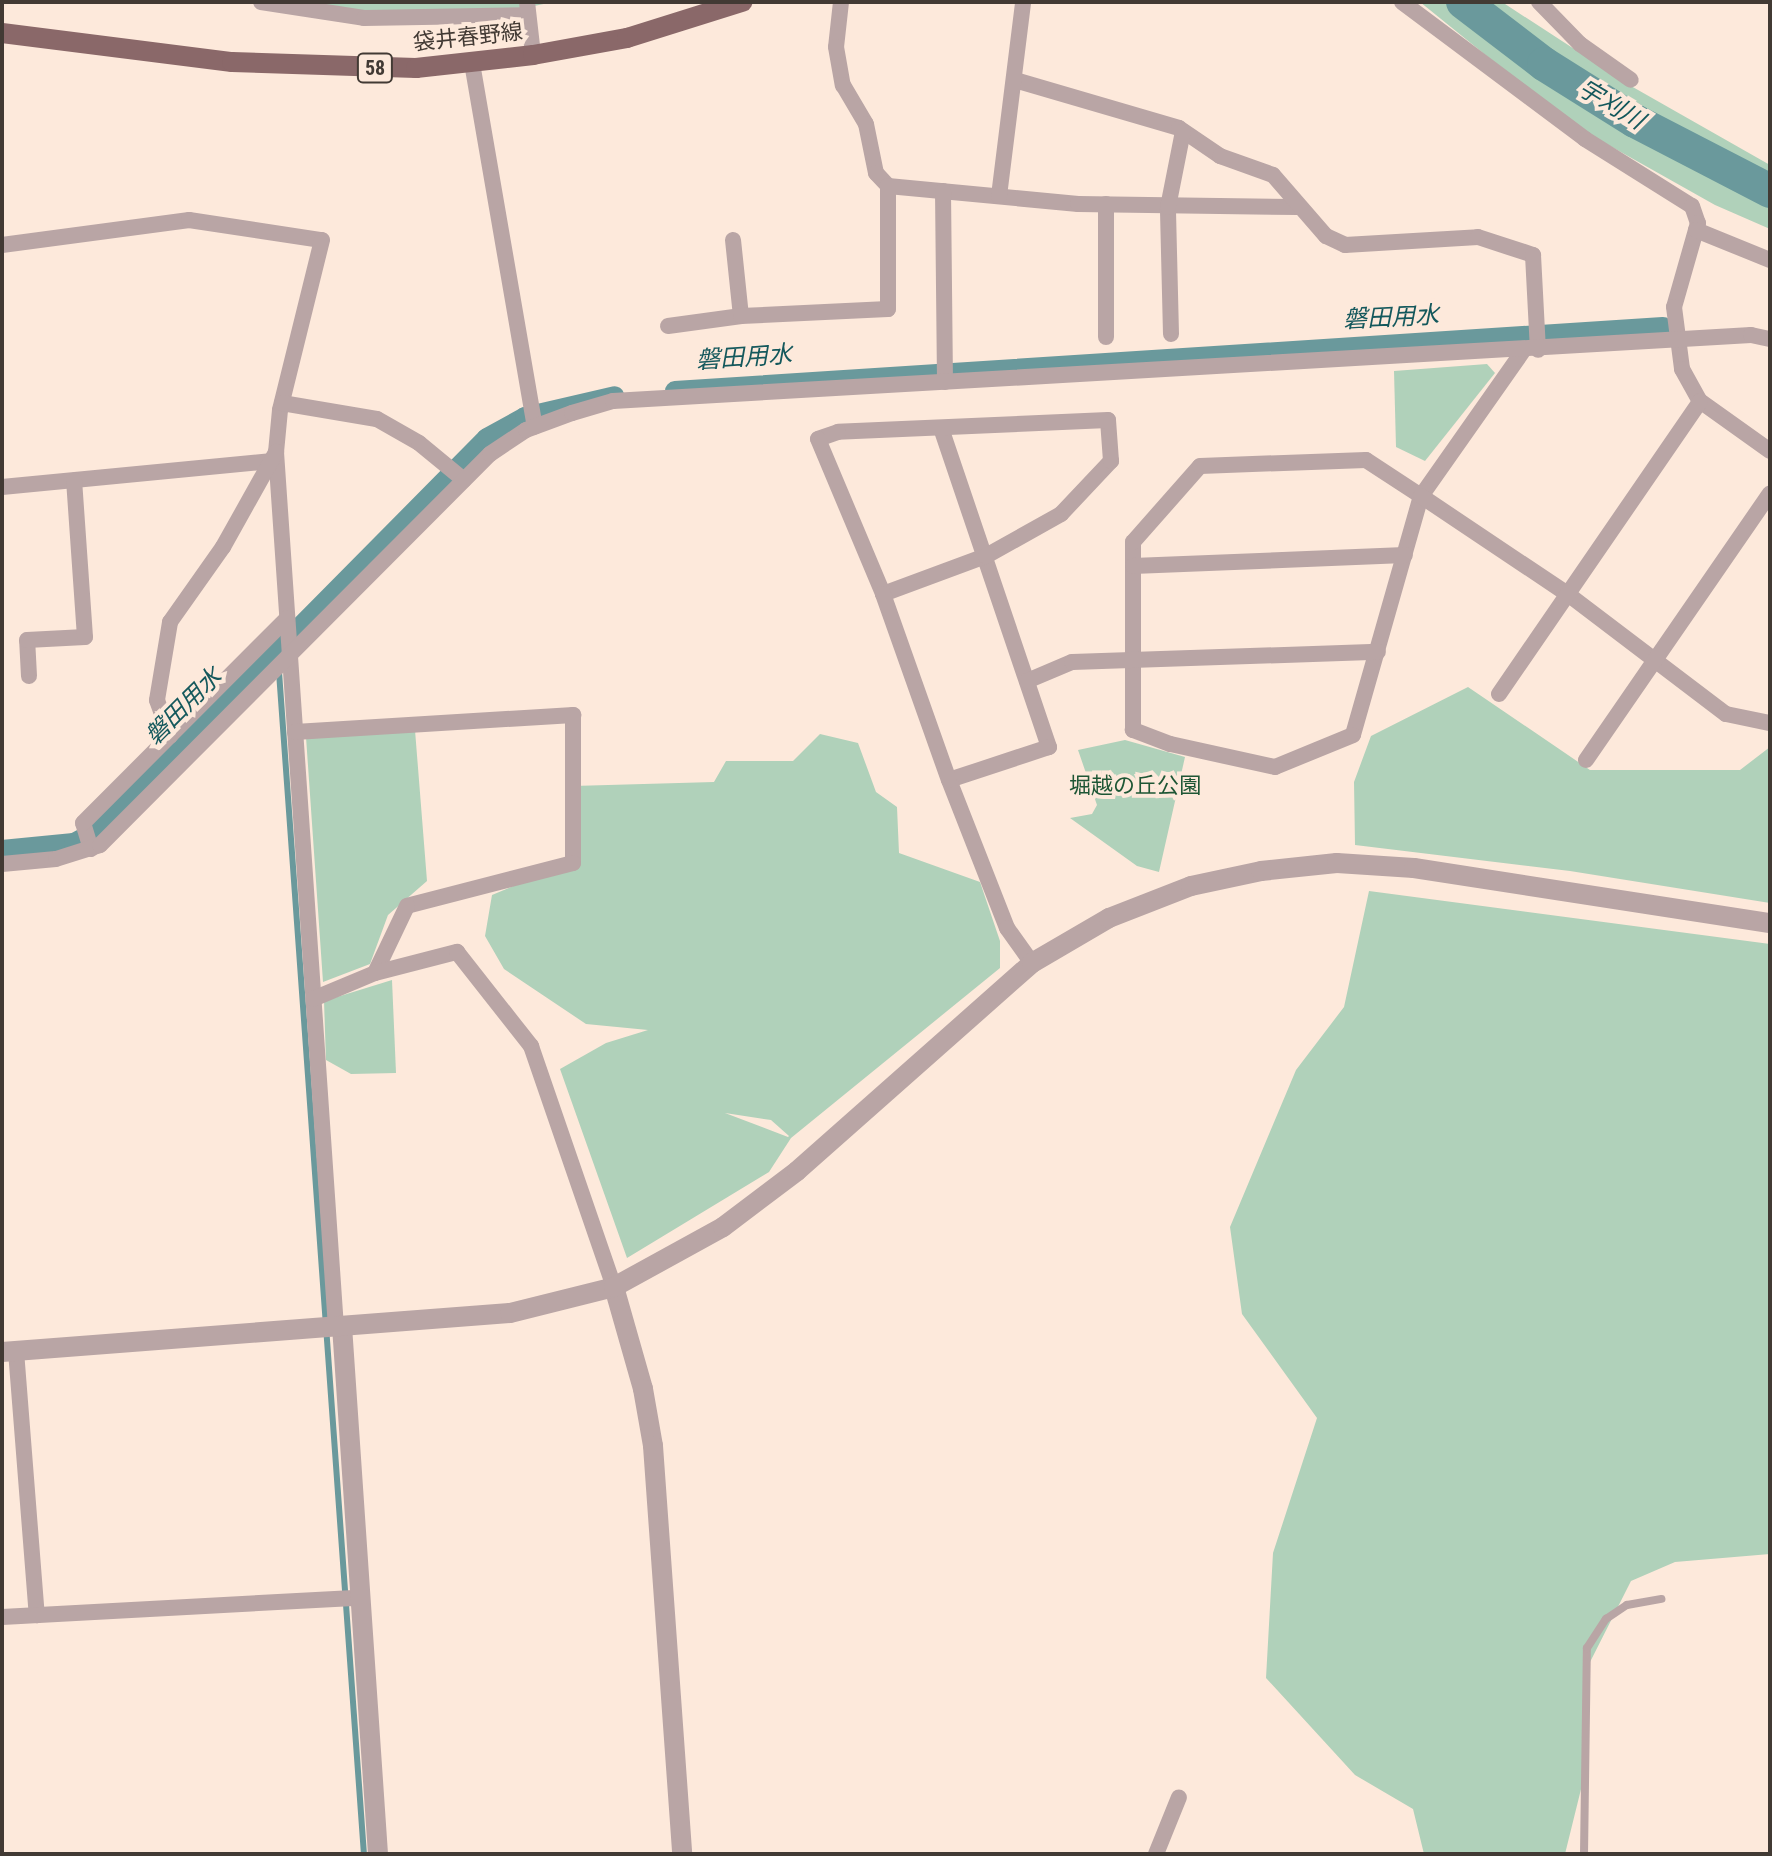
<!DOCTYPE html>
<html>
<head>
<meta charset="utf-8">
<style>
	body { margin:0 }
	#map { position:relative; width:1772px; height:1856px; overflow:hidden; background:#fde9db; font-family:"Roboto Condensed","Noto Sans JP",sans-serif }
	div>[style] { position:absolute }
	.green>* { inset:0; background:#b0d1ba }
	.stream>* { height:6px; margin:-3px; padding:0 3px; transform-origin:3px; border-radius:3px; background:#6a999c }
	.canal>* { height:20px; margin:-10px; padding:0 10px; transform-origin:10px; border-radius:10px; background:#6a999c }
	.river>* { height:34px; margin:-17px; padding:0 17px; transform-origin:17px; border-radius:17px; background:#6a999c }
	.service>* { height:8px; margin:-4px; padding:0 4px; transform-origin:4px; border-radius:4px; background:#b9a5a5 }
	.minor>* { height:16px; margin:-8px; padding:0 8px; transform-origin:8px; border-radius:8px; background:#b9a5a5 }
	.tertiary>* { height:20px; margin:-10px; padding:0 10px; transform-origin:10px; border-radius:10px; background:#b9a5a5 }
	.primary>* { height:20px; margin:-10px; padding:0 10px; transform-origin:10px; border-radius:10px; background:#8a6869 }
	span { translate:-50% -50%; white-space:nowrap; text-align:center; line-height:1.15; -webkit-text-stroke:8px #fde9db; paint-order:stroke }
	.shield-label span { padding:2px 6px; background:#fde9db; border:2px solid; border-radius:6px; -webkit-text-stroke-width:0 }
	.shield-label { font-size:20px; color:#423a34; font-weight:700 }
	.street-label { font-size:22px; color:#423a34 }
	.park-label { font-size:22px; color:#1e5635 }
	.water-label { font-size:24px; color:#14585c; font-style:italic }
	.frame { position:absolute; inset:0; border:4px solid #423a34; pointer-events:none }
</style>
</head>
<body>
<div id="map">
	<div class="green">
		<i style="clip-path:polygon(276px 2px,553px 2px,520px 9px,377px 14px)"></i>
		<i style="clip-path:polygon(1420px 2px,1502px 2px,1631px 86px,1770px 165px,1770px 229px,1715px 205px,1571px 124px)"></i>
		<i style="clip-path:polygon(1487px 364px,1495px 373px,1425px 461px,1396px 447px,1394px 371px)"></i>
		<i style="clip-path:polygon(1468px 687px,1590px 770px,1740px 770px,1770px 747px,1770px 903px,1570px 871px,1355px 845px,1354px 782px,1371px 736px)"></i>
		<i style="clip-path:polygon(415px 730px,427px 881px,388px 915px,370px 964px,323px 982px,306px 737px)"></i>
		<i style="clip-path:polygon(evenodd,820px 734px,858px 743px,876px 792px,897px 807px,899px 853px,980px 882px,1000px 941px,1000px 968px,791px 1138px,769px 1172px,627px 1258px,560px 1069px,606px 1043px,648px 1030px,586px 1024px,504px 969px,485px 936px,492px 895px,580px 858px,573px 786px,714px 782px,726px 761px,793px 761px,820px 734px,725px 1113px,771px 1120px,789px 1136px,788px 1137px,725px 1113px)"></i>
		<i style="clip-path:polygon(1125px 740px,1185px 757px,1159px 872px,1137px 866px,1070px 818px,1092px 814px,1097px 805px,1078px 750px)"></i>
		<i style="clip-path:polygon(1369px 891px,1770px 944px,1770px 1554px,1675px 1562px,1631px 1581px,1587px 1668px,1585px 1773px,1565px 1854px,1424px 1854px,1413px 1809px,1355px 1775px,1266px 1678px,1273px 1553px,1317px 1418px,1242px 1314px,1230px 1227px,1296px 1070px,1344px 1007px)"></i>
		<i style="clip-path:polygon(392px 980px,396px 1073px,351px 1074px,326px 1060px,324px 1001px)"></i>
	</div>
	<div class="stream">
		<i style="left:279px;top:672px;width:1185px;rotate:85.89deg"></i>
	</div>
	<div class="canal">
		<i style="left:675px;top:391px;width:990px;rotate:-3.71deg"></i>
		<i style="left:2px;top:850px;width:72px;rotate:-5.6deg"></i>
		<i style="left:74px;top:843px;width:30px;rotate:-28deg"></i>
		<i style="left:100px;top:829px;width:550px;rotate:-45.29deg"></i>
		<i style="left:487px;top:438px;width:43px;rotate:-28.9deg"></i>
		<i style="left:525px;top:417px;width:92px;rotate:-13.1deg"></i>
	</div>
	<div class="river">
		<i style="left:1463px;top:2px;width:102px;rotate:37.4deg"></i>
		<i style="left:1544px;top:64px;width:107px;rotate:32.1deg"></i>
		<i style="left:1635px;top:121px;width:152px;rotate:27.4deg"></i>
	</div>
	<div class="service">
		<i style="left:1584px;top:1854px;width:206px;rotate:-89.2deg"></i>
		<i style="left:1587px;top:1648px;width:35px;rotate:-57deg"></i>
		<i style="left:1606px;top:1619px;width:25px;rotate:-34deg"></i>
		<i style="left:1627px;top:1605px;width:35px;rotate:-10deg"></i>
	</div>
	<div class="minor">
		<i style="left:261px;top:2px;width:104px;rotate:8.8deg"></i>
		<i style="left:364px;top:18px;width:164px;rotate:-1deg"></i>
		<i style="left:527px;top:2px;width:53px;rotate:83.5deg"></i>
		<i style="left:841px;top:2px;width:45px;rotate:96.3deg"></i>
		<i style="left:836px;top:47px;width:39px;rotate:80deg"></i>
		<i style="left:843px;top:85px;width:45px;rotate:59.5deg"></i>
		<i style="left:866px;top:124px;width:50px;rotate:78.5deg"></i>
		<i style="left:876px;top:173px;width:18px;rotate:47deg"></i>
		<i style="left:888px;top:186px;width:191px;rotate:5.4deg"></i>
		<i style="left:1078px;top:204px;width:220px;rotate:0.8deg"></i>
		<i style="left:1402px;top:2px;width:229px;rotate:36.8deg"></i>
		<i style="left:1585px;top:139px;width:126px;rotate:32.1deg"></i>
		<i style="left:1692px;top:206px;width:18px;rotate:71deg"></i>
		<i style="left:1698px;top:223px;width:87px;rotate:105.9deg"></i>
		<i style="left:1674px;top:307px;width:63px;rotate:82.6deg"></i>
		<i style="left:1682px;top:369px;width:37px;rotate:61deg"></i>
		<i style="left:1700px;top:401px;width:86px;rotate:35.5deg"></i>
		<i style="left:1539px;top:2px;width:59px;rotate:45.7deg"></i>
		<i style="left:1580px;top:44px;width:62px;rotate:35.2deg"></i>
		<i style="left:472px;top:63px;width:369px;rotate:80.2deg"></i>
		<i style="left:1015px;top:80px;width:171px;rotate:16.3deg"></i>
		<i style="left:1179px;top:128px;width:50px;rotate:34.3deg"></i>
		<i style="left:1220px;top:156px;width:56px;rotate:19.7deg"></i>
		<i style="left:1273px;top:175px;width:81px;rotate:49deg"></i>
		<i style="left:1326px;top:236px;width:21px;rotate:25deg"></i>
		<i style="left:1345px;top:245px;width:133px;rotate:-3.4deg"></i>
		<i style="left:1478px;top:237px;width:58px;rotate:18.1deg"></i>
		<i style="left:1533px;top:255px;width:95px;rotate:87deg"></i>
		<i style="left:943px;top:191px;width:191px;rotate:89.4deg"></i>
		<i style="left:999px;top:196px;width:195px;rotate:-82.9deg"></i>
		<i style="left:1696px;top:230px;width:80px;rotate:22.1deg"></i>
		<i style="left:733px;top:240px;width:76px;rotate:84deg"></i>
		<i style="left:2px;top:245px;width:189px;rotate:-7.6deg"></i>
		<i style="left:189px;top:220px;width:134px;rotate:8.6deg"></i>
		<i style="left:322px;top:240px;width:175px;rotate:103.9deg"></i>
		<i style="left:280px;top:410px;width:42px;rotate:95.4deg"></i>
		<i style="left:276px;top:452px;width:877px;rotate:86.08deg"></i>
		<i style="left:668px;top:326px;width:74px;rotate:-7.8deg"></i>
		<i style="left:741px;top:316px;width:147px;rotate:-2.7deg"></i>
		<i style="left:888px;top:309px;width:123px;rotate:-90deg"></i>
		<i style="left:1171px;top:334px;width:127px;rotate:-91.4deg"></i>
		<i style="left:1168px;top:207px;width:77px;rotate:-78.8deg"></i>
		<i style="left:1106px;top:337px;width:133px;rotate:-90deg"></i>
		<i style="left:1523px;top:351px;width:177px;rotate:125.1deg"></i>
		<i style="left:1421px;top:496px;width:248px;rotate:105.9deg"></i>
		<i style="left:1353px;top:735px;width:84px;rotate:157.7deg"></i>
		<i style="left:1275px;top:767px;width:107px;rotate:-167.6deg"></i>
		<i style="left:1170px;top:744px;width:40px;rotate:-159deg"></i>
		<i style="left:1133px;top:730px;width:188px;rotate:-90deg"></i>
		<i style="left:1133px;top:542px;width:101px;rotate:-48.6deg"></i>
		<i style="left:1200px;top:466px;width:166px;rotate:-2.1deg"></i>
		<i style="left:1366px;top:460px;width:66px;rotate:33.2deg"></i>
		<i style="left:1421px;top:496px;width:178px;rotate:33.8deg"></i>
		<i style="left:1569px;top:595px;width:197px;rotate:37.2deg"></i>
		<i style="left:1726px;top:714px;width:45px;rotate:11.6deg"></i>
		<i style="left:282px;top:403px;width:96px;rotate:9.6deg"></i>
		<i style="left:377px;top:419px;width:48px;rotate:29.7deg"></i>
		<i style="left:419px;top:443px;width:58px;rotate:39.4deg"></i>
		<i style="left:941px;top:428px;width:337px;rotate:71.3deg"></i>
		<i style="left:1049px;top:747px;width:105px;rotate:161.7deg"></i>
		<i style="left:949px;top:780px;width:159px;rotate:68.6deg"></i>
		<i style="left:1007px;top:928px;width:43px;rotate:54.5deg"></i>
		<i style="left:2px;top:487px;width:269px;rotate:-5.5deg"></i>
		<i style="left:1133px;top:566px;width:272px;rotate:-2.3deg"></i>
		<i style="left:883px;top:594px;width:110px;rotate:-20.3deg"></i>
		<i style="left:986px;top:556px;width:86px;rotate:-29.2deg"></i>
		<i style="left:1061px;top:514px;width:73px;rotate:-46.7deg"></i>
		<i style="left:1111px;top:461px;width:41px;rotate:-94.2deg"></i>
		<i style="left:1108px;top:420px;width:270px;rotate:177.5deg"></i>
		<i style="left:838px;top:432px;width:21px;rotate:161deg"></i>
		<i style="left:818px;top:439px;width:168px;rotate:67.2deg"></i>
		<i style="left:883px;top:594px;width:197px;rotate:70.5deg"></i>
		<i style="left:29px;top:676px;width:36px;rotate:-93deg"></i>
		<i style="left:27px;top:640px;width:58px;rotate:-3deg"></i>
		<i style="left:85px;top:637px;width:157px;rotate:-94deg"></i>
		<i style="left:1027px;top:681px;width:49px;rotate:-22.9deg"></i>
		<i style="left:1072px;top:662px;width:306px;rotate:-1.9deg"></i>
		<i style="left:1499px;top:694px;width:355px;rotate:-55.5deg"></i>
		<i style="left:295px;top:732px;width:279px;rotate:-3.5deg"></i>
		<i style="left:573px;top:715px;width:148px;rotate:90deg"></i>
		<i style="left:573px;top:863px;width:171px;rotate:165.5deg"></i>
		<i style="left:407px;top:906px;width:74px;rotate:115.5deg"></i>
		<i style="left:375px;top:973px;width:67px;rotate:157.2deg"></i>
		<i style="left:170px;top:736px;width:38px;rotate:-110deg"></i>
		<i style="left:157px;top:700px;width:79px;rotate:-80.5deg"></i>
		<i style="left:170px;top:622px;width:92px;rotate:-54.8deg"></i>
		<i style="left:223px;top:547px;width:109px;rotate:-60.8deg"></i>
		<i style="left:1586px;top:760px;width:324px;rotate:-55.4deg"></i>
		<i style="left:91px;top:849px;width:27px;rotate:-107deg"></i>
		<i style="left:83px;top:823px;width:289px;rotate:-45.1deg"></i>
		<i style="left:2px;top:864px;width:54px;rotate:-5.3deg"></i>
		<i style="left:56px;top:859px;width:46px;rotate:-17.7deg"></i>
		<i style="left:100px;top:845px;width:552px;rotate:-45.07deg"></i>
		<i style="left:490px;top:454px;width:43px;rotate:-33.7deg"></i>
		<i style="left:526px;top:430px;width:49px;rotate:-20.3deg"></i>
		<i style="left:572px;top:413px;width:43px;rotate:-16.3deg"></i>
		<i style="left:613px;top:401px;width:1140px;rotate:-3.32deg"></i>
		<i style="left:1751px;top:335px;width:19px;rotate:12deg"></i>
		<i style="left:375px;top:973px;width:85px;rotate:-14.4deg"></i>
		<i style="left:457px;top:952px;width:120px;rotate:51.8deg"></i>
		<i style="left:531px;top:1046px;width:255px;rotate:71deg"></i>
		<i style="left:16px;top:1351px;width:265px;rotate:85.5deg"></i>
		<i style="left:2px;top:1617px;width:357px;rotate:-3.1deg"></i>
		<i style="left:1156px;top:1854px;width:61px;rotate:-68deg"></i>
	</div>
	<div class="tertiary">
		<i style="left:614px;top:1287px;width:106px;rotate:74.1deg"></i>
		<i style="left:643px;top:1389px;width:58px;rotate:80deg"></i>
		<i style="left:653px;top:1446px;width:409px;rotate:85.9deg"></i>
		<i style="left:342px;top:1326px;width:529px;rotate:86.1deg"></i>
		<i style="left:2px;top:1352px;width:509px;rotate:-4.39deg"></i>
		<i style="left:510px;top:1313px;width:107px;rotate:-14deg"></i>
		<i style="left:614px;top:1287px;width:124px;rotate:-28.8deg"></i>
		<i style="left:723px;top:1227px;width:93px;rotate:-37.1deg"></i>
		<i style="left:797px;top:1171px;width:314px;rotate:-41.5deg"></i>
		<i style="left:1032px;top:963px;width:89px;rotate:-30.3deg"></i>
		<i style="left:1109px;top:918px;width:88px;rotate:-21.3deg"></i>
		<i style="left:1191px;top:886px;width:72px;rotate:-12.1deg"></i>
		<i style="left:1261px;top:871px;width:76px;rotate:-6deg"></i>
		<i style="left:1337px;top:863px;width:77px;rotate:3.7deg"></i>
		<i style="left:1414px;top:868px;width:360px;rotate:8.8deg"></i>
	</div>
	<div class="primary">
		<i style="left:2px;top:33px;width:232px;rotate:7.2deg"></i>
		<i style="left:232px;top:62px;width:184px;rotate:1.9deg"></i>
		<i style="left:416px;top:68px;width:118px;rotate:-6.3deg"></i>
		<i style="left:533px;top:55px;width:96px;rotate:-10.3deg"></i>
		<i style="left:627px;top:38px;width:121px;rotate:-17.4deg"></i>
	</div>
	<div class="shield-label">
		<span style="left:375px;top:68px">58</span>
	</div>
	<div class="street-label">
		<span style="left:468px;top:37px;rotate:-6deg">袋井春野線</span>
	</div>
	<div class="park-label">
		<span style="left:1135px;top:786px">堀越の丘公園</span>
	</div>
	<div class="water-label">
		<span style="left:1611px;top:105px;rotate:31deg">宇刈川</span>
		<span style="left:1391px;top:318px;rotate:-3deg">磐田用水</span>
		<span style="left:744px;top:358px;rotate:-4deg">磐田用水</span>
		<span style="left:184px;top:707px;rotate:-45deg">磐田用水</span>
	</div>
	<div class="frame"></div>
</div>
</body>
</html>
